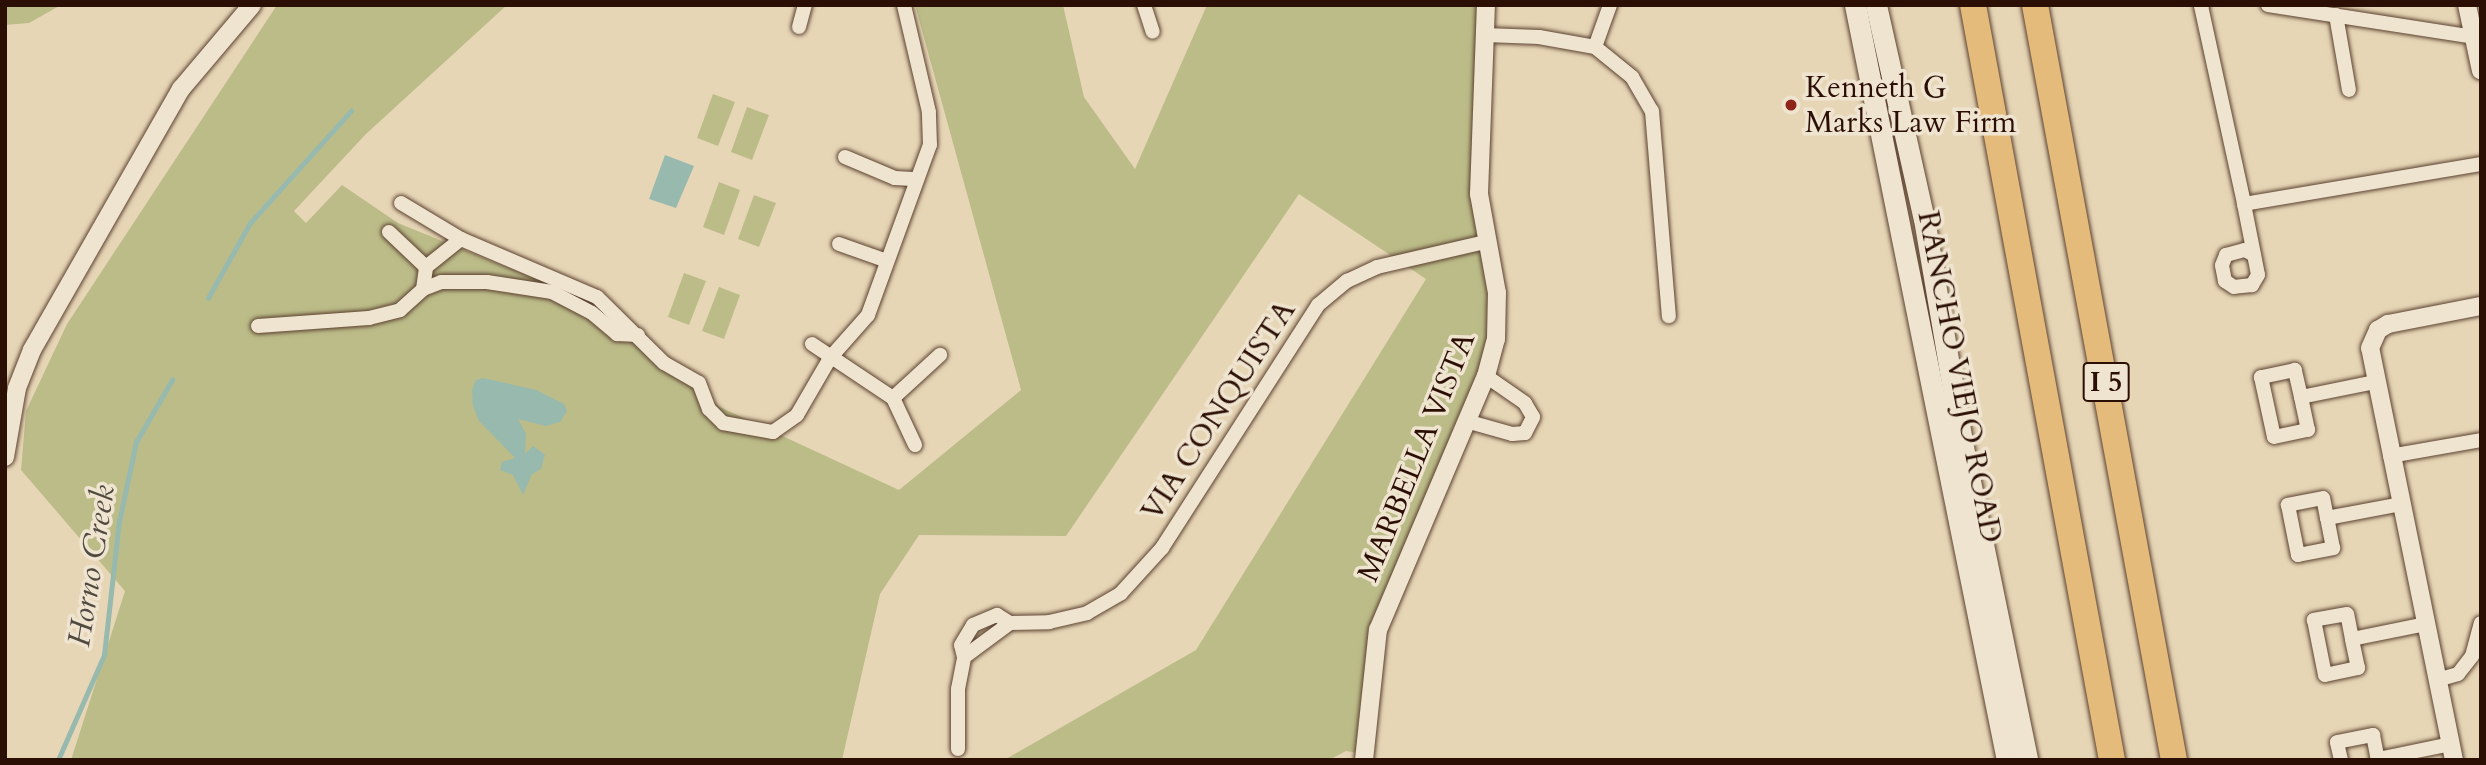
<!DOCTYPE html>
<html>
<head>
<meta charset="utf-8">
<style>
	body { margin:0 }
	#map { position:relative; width:2486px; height:765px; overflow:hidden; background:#e7d6b6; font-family:Cardo,serif }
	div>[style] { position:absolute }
	.green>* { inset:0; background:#bcbc89 }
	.water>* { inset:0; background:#97b9ae }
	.stream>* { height:4.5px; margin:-2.25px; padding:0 2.25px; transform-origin:2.25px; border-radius:2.25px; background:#97b9ae }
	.roads { filter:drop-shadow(0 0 2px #5b4130) drop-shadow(0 0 2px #5b4130) }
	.minor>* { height:14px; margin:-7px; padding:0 7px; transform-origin:7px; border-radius:7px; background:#efe4d0 }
	.tertiary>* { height:18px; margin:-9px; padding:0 9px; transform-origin:9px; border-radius:9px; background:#efe4d0 }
	.secondary>* { height:21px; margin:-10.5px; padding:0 10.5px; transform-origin:10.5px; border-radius:10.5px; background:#efe4d0 }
	.motorway>* { height:26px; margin:-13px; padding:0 13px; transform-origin:13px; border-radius:13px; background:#e4bb7b }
	.dots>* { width:19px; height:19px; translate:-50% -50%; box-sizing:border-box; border:4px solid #efe4d0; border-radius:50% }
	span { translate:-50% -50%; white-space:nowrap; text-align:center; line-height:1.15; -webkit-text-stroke:7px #efe4d0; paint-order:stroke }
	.shield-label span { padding:2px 5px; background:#efe4d0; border:2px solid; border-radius:5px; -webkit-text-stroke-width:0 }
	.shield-label { font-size:28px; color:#2c0f04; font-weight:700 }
	.poi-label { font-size:30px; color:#2c0f04 }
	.left { translate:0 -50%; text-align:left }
	.street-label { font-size:30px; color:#2c0f04 }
	.water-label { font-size:32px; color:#514a40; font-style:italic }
	.frame { position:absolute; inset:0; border:7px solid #2c0f04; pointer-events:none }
</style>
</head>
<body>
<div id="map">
	<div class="green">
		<i style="clip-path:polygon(5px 5px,61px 5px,29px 23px,5px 25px)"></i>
		<i style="clip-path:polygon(277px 5px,507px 5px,366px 134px,294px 211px,306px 223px,342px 185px,398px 223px,587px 300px,720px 407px,899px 490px,1021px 390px,915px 5px,1063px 5px,1084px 97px,1135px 169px,1207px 5px,1486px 5px,1479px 194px,1498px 327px,1378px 630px,1365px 754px,1346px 751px,1329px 760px,1004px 760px,1196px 650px,1426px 279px,1299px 194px,1066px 536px,919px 535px,880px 594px,842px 760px,71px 760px,125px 591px,21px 470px,26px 411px,67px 324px)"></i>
		<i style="clip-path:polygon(713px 94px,735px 102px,718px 146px,697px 138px)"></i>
		<i style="clip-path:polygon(747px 107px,769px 115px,752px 160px,731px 152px)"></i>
		<i style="clip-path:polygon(719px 182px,740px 190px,724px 235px,703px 227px)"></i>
		<i style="clip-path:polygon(754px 195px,776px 203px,759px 247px,738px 239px)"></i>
		<i style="clip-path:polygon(684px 273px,706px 281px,689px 325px,668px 317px)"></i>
		<i style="clip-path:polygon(719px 287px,740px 295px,724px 339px,702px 331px)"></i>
	</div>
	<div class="water">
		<i style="clip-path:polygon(665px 155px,694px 166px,676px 208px,649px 199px)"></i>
		<i style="clip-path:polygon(483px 378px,536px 390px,564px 404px,567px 411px,560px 422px,546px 426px,518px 419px,526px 434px,525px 454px,533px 446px,545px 455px,541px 469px,532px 474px,523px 495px,513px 475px,500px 470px,502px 462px,515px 458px,479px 421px,473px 406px,472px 390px,476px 380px)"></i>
	</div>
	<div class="stream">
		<i style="left:208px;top:298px;width:86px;rotate:-60.8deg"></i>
		<i style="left:250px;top:223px;width:151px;rotate:-48deg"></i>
		<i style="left:58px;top:760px;width:115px;rotate:-66.3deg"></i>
		<i style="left:104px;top:655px;width:134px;rotate:-83.6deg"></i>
		<i style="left:119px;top:522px;width:82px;rotate:-78deg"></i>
		<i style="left:136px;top:442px;width:72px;rotate:-59.9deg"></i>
	</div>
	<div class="roads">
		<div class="minor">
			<i style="left:1144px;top:5px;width:28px;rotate:72deg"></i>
			<i style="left:2202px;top:5px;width:1px;rotate:135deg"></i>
			<i style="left:2201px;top:6px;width:203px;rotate:77.7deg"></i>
			<i style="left:2244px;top:204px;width:72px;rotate:78.8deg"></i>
			<i style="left:2258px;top:275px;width:12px;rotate:121deg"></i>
			<i style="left:2252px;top:285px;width:18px;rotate:174deg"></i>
			<i style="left:2234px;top:287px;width:11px;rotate:-146deg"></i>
			<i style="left:2225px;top:281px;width:16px;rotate:-101deg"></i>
			<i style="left:2222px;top:265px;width:11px;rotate:-68deg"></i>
			<i style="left:2226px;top:255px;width:20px;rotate:-15deg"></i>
			<i style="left:2245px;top:250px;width:10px;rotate:29deg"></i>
			<i style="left:2268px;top:5px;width:208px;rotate:8.8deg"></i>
			<i style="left:2336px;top:15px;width:76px;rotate:80.2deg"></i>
			<i style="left:799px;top:27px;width:23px;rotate:-75deg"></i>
			<i style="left:1485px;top:35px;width:54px;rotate:2.1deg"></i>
			<i style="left:1539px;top:37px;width:57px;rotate:10.1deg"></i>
			<i style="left:1595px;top:47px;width:48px;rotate:39deg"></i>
			<i style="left:1632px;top:77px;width:39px;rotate:60deg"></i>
			<i style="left:1652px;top:111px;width:206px;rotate:85.3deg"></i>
			<i style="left:1595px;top:47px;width:45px;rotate:-70.3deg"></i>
			<i style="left:845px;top:157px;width:54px;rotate:22.8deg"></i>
			<i style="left:895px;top:178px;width:22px;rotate:3deg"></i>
			<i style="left:401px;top:203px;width:70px;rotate:31deg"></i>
			<i style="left:461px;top:239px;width:148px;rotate:23.1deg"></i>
			<i style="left:597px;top:297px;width:94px;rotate:44.6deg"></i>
			<i style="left:664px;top:363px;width:40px;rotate:29.7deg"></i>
			<i style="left:699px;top:383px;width:28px;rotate:69deg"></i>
			<i style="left:709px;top:409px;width:20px;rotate:45deg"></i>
			<i style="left:723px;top:423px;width:51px;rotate:10.2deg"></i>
			<i style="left:773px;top:432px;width:29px;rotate:-35deg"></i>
			<i style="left:797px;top:415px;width:66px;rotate:-59.9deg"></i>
			<i style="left:830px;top:358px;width:57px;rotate:-48.5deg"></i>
			<i style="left:868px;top:315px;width:181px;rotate:-70deg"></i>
			<i style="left:930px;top:145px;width:33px;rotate:-92deg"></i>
			<i style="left:929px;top:112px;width:110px;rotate:-103.2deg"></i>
			<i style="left:2244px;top:204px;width:240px;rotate:-9.6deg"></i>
			<i style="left:389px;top:232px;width:51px;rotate:43.4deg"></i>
			<i style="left:839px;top:244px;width:51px;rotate:19.5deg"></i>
			<i style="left:423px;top:289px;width:22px;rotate:-82deg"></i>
			<i style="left:426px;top:267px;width:45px;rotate:-38.7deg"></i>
			<i style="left:258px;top:326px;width:111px;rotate:-4.1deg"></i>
			<i style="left:369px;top:318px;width:32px;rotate:-14deg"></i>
			<i style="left:400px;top:310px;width:31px;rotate:-42deg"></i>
			<i style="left:423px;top:289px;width:19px;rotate:-21deg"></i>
			<i style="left:441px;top:282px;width:46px"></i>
			<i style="left:487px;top:282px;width:66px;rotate:8.7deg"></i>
			<i style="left:552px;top:292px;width:45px;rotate:27.7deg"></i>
			<i style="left:592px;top:313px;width:33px;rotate:40deg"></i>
			<i style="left:617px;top:334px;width:21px;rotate:3deg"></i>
			<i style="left:812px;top:344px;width:97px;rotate:33.7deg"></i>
			<i style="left:893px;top:398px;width:64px;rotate:-42.5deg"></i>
			<i style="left:2301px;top:397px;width:28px;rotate:-103deg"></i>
			<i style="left:2295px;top:370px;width:35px;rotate:168deg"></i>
			<i style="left:2261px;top:377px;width:61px;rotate:77.8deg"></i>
			<i style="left:2274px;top:437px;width:35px;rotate:-12deg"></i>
			<i style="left:2308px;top:430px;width:34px;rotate:-102deg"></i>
			<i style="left:2301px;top:397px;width:76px;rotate:-11.5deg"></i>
			<i style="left:893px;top:398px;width:52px;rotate:64.9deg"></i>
			<i style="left:1466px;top:421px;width:48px;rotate:15.8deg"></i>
			<i style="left:1512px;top:434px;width:13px;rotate:-4deg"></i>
			<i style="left:1525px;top:433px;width:18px;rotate:-63deg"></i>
			<i style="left:1533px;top:417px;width:16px;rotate:-120deg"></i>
			<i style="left:1525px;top:403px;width:47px;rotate:-145.3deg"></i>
			<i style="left:2390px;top:456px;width:92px;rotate:-10deg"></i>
			<i style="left:2327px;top:518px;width:20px;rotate:-101deg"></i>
			<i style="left:2323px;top:498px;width:36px;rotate:169deg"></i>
			<i style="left:2288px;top:505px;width:51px;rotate:78.7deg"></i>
			<i style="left:2298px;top:555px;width:36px;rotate:-11deg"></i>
			<i style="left:2333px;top:548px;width:31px;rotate:-101deg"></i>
			<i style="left:2327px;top:518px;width:75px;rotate:-10.7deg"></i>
			<i style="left:2352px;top:639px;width:25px;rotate:-101deg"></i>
			<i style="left:2347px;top:614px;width:34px;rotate:170deg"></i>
			<i style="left:2314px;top:620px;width:56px;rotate:78.7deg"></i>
			<i style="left:2325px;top:675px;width:34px;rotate:-12deg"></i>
			<i style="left:2358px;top:668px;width:30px;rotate:-102deg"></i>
			<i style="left:2352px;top:639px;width:76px;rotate:-11.5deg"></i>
			<i style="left:964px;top:657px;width:57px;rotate:-36.5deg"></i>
			<i style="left:2437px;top:680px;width:22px;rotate:-16deg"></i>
			<i style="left:2458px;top:674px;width:23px;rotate:-52deg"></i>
			<i style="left:2472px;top:656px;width:34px;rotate:-75deg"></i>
			<i style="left:958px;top:749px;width:60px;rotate:-90deg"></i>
			<i style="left:958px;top:689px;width:33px;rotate:-79deg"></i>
			<i style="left:964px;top:657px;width:12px;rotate:-104deg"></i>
			<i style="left:961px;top:645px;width:23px;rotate:-59deg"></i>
			<i style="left:973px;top:625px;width:26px;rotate:-23deg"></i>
			<i style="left:997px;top:615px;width:15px;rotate:32deg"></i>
			<i style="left:1010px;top:623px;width:39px;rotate:-1deg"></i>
			<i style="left:1049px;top:622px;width:39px;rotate:-13deg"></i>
			<i style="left:1087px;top:613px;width:39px;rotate:-30deg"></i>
			<i style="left:1121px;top:593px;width:61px;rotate:-47.7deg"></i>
			<i style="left:1162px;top:548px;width:289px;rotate:-57.3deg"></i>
			<i style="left:1318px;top:305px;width:38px;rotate:-40deg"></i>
			<i style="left:1347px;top:281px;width:33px;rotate:-25deg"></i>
			<i style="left:1377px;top:267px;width:111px;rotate:-13deg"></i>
			<i style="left:2378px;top:759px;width:75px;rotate:-11.6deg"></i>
			<i style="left:2341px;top:760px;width:18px;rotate:-103deg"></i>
			<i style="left:2337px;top:742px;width:37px;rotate:-11deg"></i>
			<i style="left:2373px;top:735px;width:25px;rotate:79deg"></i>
		</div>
		<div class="tertiary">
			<i style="left:2467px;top:5px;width:67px;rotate:78deg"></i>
			<i style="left:5px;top:457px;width:70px;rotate:-80.1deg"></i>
			<i style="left:17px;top:388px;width:41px;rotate:-68.5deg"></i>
			<i style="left:32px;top:350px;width:301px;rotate:-60.3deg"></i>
			<i style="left:181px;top:89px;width:110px;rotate:-49.8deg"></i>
			<i style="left:1364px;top:760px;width:131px;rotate:-83.9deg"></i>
			<i style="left:1378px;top:630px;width:276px;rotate:-67deg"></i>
			<i style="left:1486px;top:376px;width:38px;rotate:-75deg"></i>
			<i style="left:1496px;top:339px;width:46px;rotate:-88.8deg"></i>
			<i style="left:1497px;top:293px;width:101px;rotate:-100.3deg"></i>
			<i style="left:1479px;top:194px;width:189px;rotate:-87.9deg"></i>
			<i style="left:2454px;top:760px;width:420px;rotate:-101.5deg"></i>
			<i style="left:2370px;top:348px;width:20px;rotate:-66deg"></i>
			<i style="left:2378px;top:330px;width:12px;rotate:-31deg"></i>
			<i style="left:2388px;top:324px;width:95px;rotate:-11deg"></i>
		</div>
		<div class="secondary">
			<i style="left:1855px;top:5px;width:770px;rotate:78.62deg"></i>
			<i style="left:1876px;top:5px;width:219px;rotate:77.4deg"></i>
			<i style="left:1924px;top:219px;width:226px;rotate:80.3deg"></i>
			<i style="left:1962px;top:442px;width:325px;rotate:78.4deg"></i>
		</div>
		<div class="motorway">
			<i style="left:1973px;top:5px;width:768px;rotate:79.57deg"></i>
			<i style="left:2035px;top:5px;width:768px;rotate:79.57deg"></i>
		</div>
	</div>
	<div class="dots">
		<i style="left:1791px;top:105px;background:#8f2418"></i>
	</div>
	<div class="shield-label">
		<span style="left:2106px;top:382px">I 5</span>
	</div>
	<div class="poi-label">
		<span class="left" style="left:1805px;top:105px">Kenneth G<br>Marks Law Firm</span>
	</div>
	<div class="street-label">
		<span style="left:1959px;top:377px;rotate:79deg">RANCHO VIEJO ROAD</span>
		<span style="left:1219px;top:411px;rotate:-57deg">VIA CONQUISTA</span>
		<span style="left:1417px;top:457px;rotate:-68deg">MARBELLA VISTA</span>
	</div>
	<div class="water-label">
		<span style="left:92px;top:566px;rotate:-81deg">Horno Creek</span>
	</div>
	<div class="frame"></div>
</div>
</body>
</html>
